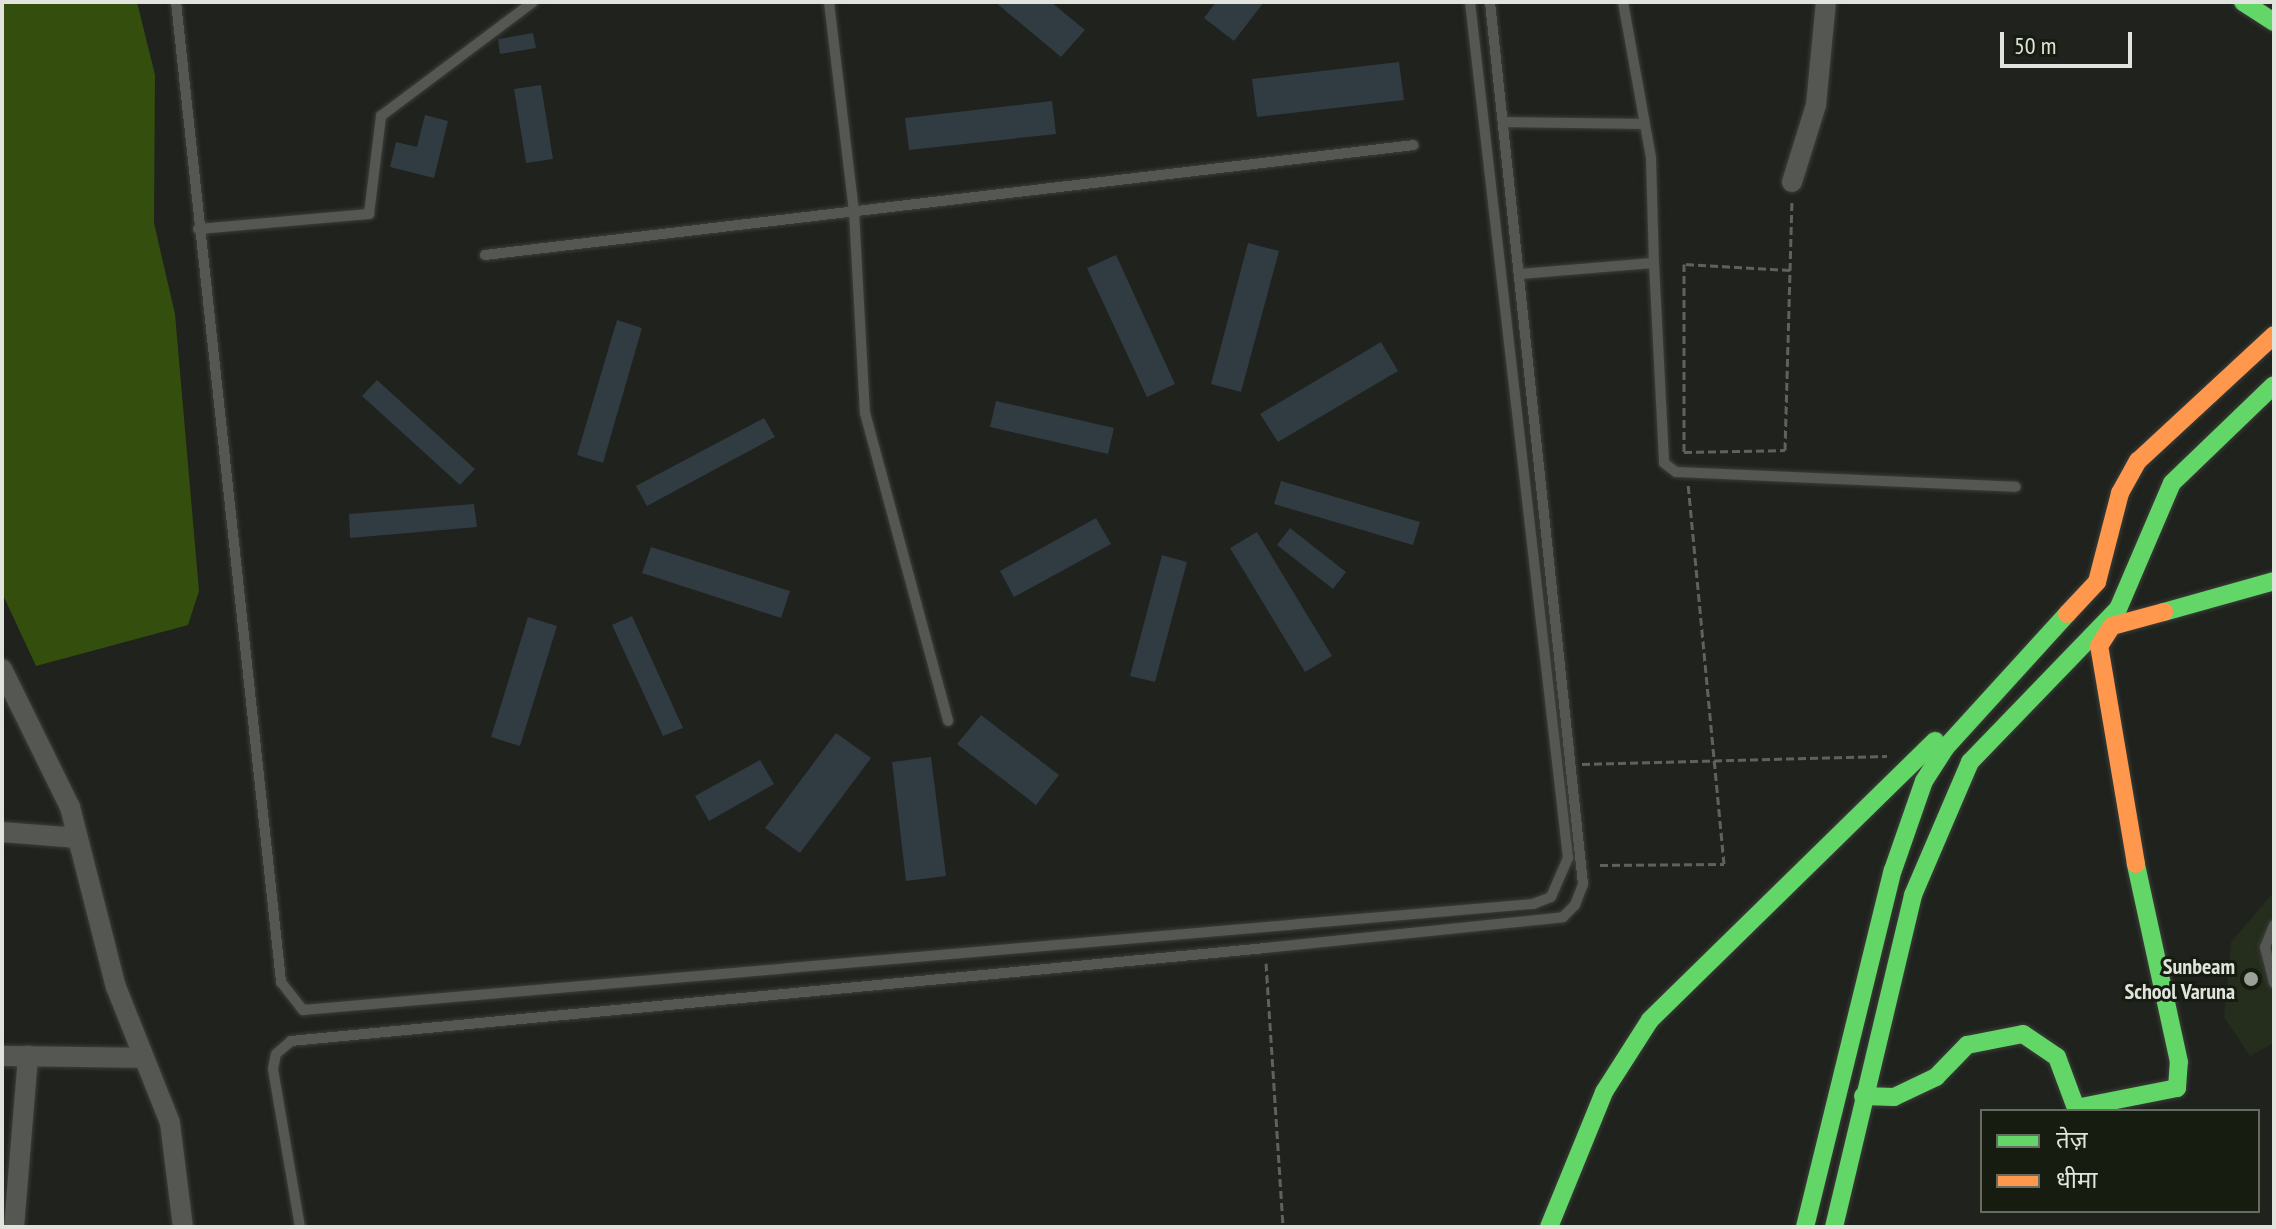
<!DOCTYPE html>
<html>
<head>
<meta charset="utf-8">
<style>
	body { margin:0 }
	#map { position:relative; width:2276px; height:1229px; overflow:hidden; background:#1f221d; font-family:"PT Sans Narrow","Noto Sans Devanagari",sans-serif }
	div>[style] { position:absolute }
	.built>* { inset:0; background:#252d1d }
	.water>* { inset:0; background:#344e0d }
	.building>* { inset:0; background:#313b42 }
	.path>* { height:3px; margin-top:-1.5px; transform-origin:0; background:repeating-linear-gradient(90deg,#5f615e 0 8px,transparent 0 12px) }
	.roads { filter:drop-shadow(0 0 2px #3c3e3a) drop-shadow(0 0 2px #3c3e3a) }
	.lane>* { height:10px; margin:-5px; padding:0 5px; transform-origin:5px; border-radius:5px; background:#545752 }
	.street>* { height:20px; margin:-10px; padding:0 10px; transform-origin:10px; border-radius:10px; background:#545752 }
	.fast>* { height:18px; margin:-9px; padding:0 9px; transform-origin:9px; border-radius:9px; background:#63d668 }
	.slow>* { height:18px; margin:-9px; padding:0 9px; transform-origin:9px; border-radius:9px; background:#ff974d }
	.dots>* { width:22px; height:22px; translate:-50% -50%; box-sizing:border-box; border:4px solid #161c10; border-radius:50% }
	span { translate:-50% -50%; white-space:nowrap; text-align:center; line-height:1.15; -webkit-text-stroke:6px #161c10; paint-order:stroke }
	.poi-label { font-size:22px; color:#e0e4dc; font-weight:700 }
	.right { translate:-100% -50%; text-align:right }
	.frame { position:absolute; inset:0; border:4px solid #e0e4dc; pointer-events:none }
	.legend { position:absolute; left:1980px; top:1109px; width:280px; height:104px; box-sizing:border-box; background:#161c10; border:2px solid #676c62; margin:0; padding:10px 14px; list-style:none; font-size:24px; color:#e0e4dc }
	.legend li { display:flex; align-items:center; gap:16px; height:40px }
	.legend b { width:40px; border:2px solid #676c62 }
	.scale { position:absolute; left:2000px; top:32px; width:132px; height:36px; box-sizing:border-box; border:4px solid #e0e4dc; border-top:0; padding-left:10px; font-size:24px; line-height:28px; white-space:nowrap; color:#e0e4dc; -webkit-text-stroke:6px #161c10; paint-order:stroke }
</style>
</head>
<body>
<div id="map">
	<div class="built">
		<i style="clip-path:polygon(2274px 892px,2274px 1043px,2250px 1056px,2224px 1017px,2231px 942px)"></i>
	</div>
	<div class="water">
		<i style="clip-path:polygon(2px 2px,137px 2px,155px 75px,154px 223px,175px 314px,199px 591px,188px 625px,36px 666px,2px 593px)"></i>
	</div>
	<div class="building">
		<i style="clip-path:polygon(995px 2px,1051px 2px,1085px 30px,1061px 57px)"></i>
		<i style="clip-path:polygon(1216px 2px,1264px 2px,1234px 41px,1204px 18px)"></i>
		<i style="clip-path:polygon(533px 33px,536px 48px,500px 54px,498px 39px)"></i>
		<i style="clip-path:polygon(1399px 62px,1404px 100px,1257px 117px,1252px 79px)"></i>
		<i style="clip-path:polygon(541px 85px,553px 159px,526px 163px,514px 89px)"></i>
		<i style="clip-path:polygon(1052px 101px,1056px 134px,909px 150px,905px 118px)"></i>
		<i style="clip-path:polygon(425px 115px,448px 121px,434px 178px,390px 167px,396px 142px,417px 147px)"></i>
		<i style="clip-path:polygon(1248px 243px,1279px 251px,1241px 392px,1211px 384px)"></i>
		<i style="clip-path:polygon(1116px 255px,1175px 384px,1147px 397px,1087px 268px)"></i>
		<i style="clip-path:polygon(617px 320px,642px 328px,603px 463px,577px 455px)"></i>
		<i style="clip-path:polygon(1381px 342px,1398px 371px,1278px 442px,1260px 414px)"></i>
		<i style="clip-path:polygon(377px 380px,475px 469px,460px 485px,362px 396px)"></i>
		<i style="clip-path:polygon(996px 401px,1114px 428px,1108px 454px,990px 427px)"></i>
		<i style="clip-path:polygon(764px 418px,775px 437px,647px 506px,636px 486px)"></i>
		<i style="clip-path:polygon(1281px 481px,1420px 522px,1413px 545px,1274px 504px)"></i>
		<i style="clip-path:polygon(474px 504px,477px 527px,350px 538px,349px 514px)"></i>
		<i style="clip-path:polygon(1096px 518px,1111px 544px,1014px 597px,1000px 571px)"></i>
		<i style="clip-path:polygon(1290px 528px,1346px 572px,1333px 589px,1277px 545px)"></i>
		<i style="clip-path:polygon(1257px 532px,1332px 656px,1305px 672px,1230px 548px)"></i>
		<i style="clip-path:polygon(651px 547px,790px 591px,781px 618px,642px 573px)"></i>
		<i style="clip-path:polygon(1162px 555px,1187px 562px,1155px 682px,1130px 676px)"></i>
		<i style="clip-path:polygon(632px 616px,683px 728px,663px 736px,612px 625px)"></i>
		<i style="clip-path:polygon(528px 617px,557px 626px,520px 746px,491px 737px)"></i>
		<i style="clip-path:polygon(981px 715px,1059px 775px,1036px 805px,957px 744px)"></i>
		<i style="clip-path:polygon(836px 733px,871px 758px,800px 853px,765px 828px)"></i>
		<i style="clip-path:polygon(931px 757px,946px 876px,906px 881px,892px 762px)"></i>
		<i style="clip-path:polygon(760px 760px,774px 784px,709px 821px,695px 796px)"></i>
	</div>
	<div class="path">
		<i style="left:1790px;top:270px;width:106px;rotate:-176.8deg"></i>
		<i style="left:1684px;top:264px;width:188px;rotate:90deg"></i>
		<i style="left:1684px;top:452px;width:101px;rotate:-1.1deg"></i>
		<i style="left:1785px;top:450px;width:249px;rotate:-88.4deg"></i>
		<i style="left:1582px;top:764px;width:305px;rotate:-1.5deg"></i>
		<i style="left:1600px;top:865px;width:124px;rotate:-0.5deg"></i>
		<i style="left:1724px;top:864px;width:381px;rotate:-95.4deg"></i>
		<i style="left:1266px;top:963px;width:265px;rotate:86.3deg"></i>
	</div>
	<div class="roads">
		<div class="lane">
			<i style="left:176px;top:2px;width:986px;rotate:83.88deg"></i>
			<i style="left:281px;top:982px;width:36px;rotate:52deg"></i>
			<i style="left:303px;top:1010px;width:1235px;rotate:-4.93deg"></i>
			<i style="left:1533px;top:904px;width:19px;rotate:-21deg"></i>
			<i style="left:1551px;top:897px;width:43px;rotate:-66.4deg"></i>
			<i style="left:1568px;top:858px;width:862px;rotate:-96.53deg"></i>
			<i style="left:829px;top:2px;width:210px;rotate:83.2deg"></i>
			<i style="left:854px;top:211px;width:202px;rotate:86.9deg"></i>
			<i style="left:865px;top:413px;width:319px;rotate:74.9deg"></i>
			<i style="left:1623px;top:2px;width:158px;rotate:79.8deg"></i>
			<i style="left:1651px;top:158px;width:105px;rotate:88.4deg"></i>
			<i style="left:1503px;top:122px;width:139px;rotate:0.8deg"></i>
			<i style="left:198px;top:229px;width:172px;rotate:-5deg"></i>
			<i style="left:369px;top:214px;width:99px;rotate:-83deg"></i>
			<i style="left:381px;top:116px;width:190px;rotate:-36.9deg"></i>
			<i style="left:485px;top:255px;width:935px;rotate:-6.75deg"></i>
			<i style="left:1519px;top:274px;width:135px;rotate:-4.7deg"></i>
			<i style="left:1654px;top:263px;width:200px;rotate:87.1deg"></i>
			<i style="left:1664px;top:463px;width:15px;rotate:37deg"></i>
			<i style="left:1676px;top:472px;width:340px;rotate:2.5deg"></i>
			<i style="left:2274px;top:925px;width:24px;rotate:112deg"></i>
			<i style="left:2265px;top:947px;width:37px;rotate:76deg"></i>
			<i style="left:300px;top:1227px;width:160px;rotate:-99.7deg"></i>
			<i style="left:273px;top:1069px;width:15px;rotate:-79deg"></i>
			<i style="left:276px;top:1054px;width:20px;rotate:-41deg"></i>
			<i style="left:291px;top:1041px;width:978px;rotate:-5.45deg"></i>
			<i style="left:1265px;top:948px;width:300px;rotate:-5.9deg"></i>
			<i style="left:1563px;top:917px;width:17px;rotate:-45deg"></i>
			<i style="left:1575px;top:905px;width:22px;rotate:-69deg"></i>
			<i style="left:1583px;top:884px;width:887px;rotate:-96.02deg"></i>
		</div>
		<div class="street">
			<i style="left:1792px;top:182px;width:81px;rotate:-72.7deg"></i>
			<i style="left:1816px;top:105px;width:103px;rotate:-84.5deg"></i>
			<i style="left:2px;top:669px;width:154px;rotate:63.8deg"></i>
			<i style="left:70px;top:807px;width:186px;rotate:75.7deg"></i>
			<i style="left:116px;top:987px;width:146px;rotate:68.3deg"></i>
			<i style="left:170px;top:1123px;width:105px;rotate:82.9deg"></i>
			<i style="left:2px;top:832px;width:76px;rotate:4.5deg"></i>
			<i style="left:2px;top:1056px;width:140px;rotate:0.8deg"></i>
			<i style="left:14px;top:1227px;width:172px;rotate:-85.3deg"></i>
		</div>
		<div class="fast">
			<i style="left:2243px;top:2px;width:37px;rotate:33deg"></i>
			<i style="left:2164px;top:612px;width:114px;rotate:-15.7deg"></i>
			<i style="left:1863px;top:1096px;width:31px;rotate:2deg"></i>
			<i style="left:1894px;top:1097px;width:47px;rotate:-25.5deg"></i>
			<i style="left:1936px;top:1077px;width:45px;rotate:-45.9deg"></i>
			<i style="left:1967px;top:1045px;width:57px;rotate:-11.1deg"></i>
			<i style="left:2023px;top:1034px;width:41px;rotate:34.1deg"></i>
			<i style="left:2057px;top:1057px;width:54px;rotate:69.6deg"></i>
			<i style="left:2076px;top:1108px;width:103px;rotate:-11.2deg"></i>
			<i style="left:2177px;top:1088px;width:26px;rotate:-86deg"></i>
			<i style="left:2179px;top:1062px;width:203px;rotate:-102.3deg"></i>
			<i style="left:1549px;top:1227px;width:146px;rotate:-67.8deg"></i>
			<i style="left:1604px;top:1092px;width:85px;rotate:-57.4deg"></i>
			<i style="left:1650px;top:1020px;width:399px;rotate:-44.4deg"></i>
			<i style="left:1805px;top:1227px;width:368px;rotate:-76.2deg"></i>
			<i style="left:1893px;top:870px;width:94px;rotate:-70.8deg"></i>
			<i style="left:1924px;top:781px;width:40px;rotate:-57.1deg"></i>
			<i style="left:1946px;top:747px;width:180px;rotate:-47.7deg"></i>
			<i style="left:1834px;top:1227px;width:341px;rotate:-76.6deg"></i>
			<i style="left:1913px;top:895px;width:145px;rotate:-66.8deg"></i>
			<i style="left:1970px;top:762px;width:213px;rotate:-46deg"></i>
			<i style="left:2118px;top:609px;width:137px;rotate:-66.8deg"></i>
			<i style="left:2172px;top:483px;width:141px;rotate:-43.9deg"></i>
		</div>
		<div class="slow">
			<i style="left:2067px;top:614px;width:44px;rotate:-46.8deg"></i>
			<i style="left:2097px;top:582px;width:92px;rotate:-75.5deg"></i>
			<i style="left:2120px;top:493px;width:37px;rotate:-61deg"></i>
			<i style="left:2138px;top:461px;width:185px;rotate:-42.8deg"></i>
			<i style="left:2136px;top:864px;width:221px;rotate:-99.6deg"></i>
			<i style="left:2099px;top:646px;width:24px;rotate:-57deg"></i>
			<i style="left:2112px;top:626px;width:54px;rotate:-15.1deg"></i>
		</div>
	</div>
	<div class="dots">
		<i style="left:2251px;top:979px;background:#9ca099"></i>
	</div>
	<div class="poi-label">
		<span class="right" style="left:2235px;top:979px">Sunbeam<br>School Varuna</span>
	</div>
	<div class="frame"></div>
	<ul class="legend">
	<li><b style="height:10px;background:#63d668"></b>तेज़</li>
	<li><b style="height:10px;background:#ff974d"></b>धीमा</li>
	</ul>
	<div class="scale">50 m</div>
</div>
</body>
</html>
